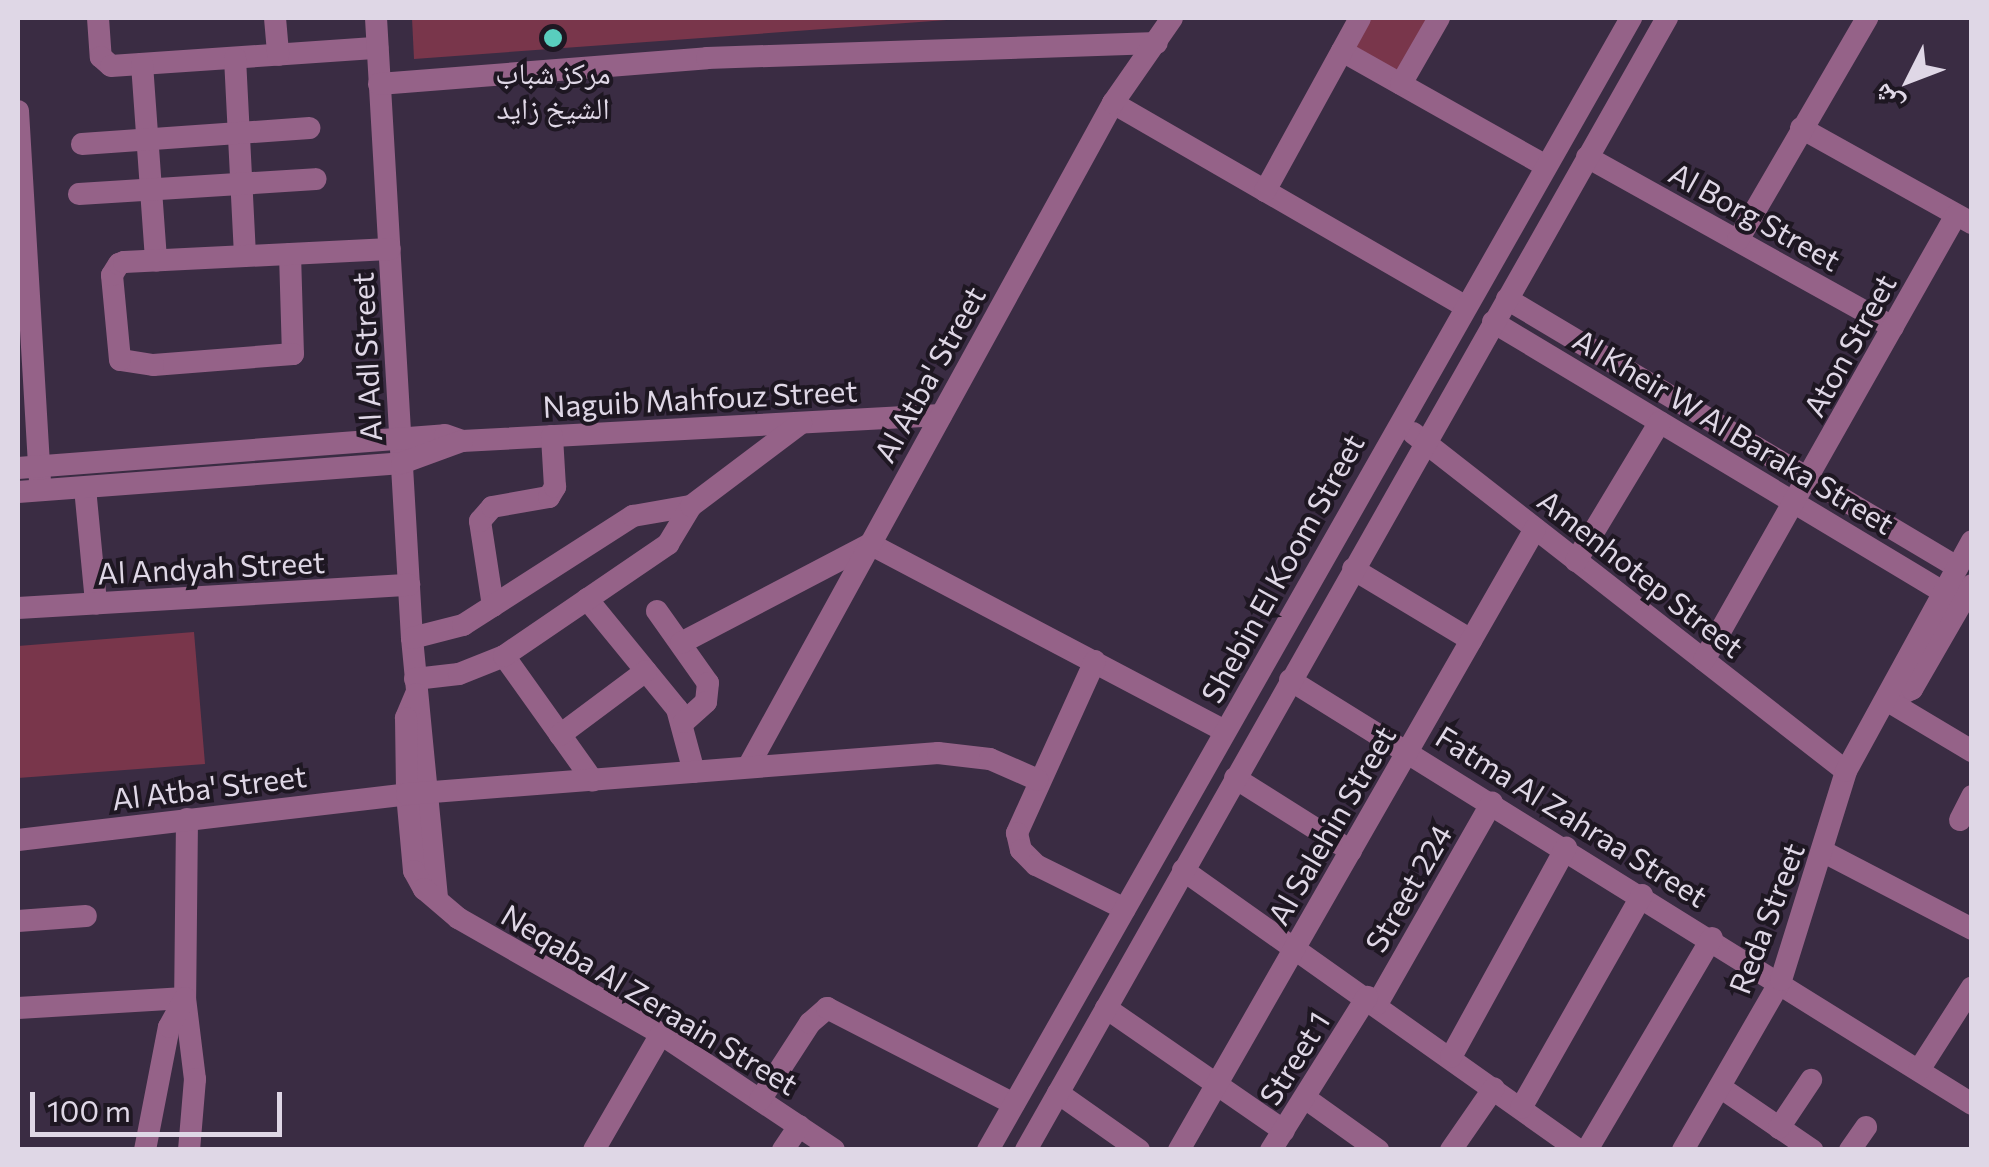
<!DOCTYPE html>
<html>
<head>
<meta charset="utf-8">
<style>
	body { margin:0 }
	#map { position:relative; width:1989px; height:1167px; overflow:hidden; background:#3a2c43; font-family:Commissioner,"Noto Naskh Arabic",sans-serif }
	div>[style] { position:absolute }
	.green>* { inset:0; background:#79364b }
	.minor>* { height:22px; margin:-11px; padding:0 11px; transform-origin:11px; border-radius:11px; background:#956288 }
	.dots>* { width:28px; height:28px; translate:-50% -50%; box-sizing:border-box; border:5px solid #1e1722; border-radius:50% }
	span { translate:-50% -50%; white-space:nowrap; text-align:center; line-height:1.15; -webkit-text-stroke:8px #1e1722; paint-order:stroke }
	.poi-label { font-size:30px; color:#dfd7e6 }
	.street-label { font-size:30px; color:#dfd7e6 }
	.frame { position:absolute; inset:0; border:20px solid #dfd7e6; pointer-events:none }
	.north { position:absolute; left:1859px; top:30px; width:100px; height:100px; -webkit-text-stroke:8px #1e1722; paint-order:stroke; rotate:228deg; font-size:28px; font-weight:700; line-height:40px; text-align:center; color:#dfd7e6 }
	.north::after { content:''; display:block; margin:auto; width:35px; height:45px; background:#dfd7e6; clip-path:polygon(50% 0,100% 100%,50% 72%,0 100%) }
	.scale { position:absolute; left:30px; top:1092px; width:252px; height:45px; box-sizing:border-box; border:5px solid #dfd7e6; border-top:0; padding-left:12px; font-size:30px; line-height:35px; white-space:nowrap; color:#dfd7e6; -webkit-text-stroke:8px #1e1722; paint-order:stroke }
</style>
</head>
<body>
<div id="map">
	<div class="green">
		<i style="clip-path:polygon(412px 18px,974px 18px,414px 59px)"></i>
		<i style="clip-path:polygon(1363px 18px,1436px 18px,1400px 81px,1345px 49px)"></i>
		<i style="clip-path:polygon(194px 632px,205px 764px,18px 778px,18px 646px)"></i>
	</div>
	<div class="minor">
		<i style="left:98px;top:18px;width:39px;rotate:86deg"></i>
		<i style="left:101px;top:57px;width:13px;rotate:42deg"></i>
		<i style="left:111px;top:66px;width:267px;rotate:-3.9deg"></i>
		<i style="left:275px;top:18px;width:37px;rotate:85deg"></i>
		<i style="left:376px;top:18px;width:621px;rotate:86.68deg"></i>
		<i style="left:412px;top:638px;width:261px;rotate:84.5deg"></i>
		<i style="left:1342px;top:51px;width:232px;rotate:29.4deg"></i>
		<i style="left:235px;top:58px;width:198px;rotate:87.1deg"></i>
		<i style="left:142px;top:64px;width:197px;rotate:85.9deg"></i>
		<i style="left:379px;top:84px;width:329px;rotate:-4.5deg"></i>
		<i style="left:707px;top:58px;width:450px;rotate:-1.9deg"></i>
		<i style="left:1401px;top:84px;width:76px;rotate:-60.1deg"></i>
		<i style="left:1113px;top:103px;width:404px;rotate:30deg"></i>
		<i style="left:18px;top:111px;width:372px;rotate:86.6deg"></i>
		<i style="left:1801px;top:128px;width:196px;rotate:29.1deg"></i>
		<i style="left:82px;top:144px;width:228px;rotate:-4deg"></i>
		<i style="left:1587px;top:157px;width:350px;rotate:29.1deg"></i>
		<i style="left:1265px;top:191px;width:197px;rotate:-61.2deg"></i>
		<i style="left:79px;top:194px;width:237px;rotate:-3.6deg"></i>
		<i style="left:1738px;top:240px;width:257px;rotate:-59.8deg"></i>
		<i style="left:290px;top:254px;width:100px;rotate:88.3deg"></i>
		<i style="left:293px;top:354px;width:140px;rotate:175.5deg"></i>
		<i style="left:153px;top:365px;width:33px;rotate:-171deg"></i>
		<i style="left:120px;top:360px;width:85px;rotate:-95.4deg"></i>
		<i style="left:112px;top:275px;width:13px;rotate:-58deg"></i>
		<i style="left:119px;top:264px;width:5px;rotate:-22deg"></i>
		<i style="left:124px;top:262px;width:266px;rotate:-2.8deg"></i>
		<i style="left:1507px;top:299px;width:524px;rotate:30.78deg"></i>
		<i style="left:1493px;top:322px;width:525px;rotate:30.96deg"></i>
		<i style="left:1413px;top:433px;width:549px;rotate:37.98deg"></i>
		<i style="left:18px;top:468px;width:428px;rotate:-4.4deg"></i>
		<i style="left:445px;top:435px;width:18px;rotate:19deg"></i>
		<i style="left:462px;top:441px;width:480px;rotate:-3.1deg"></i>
		<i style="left:85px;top:488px;width:116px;rotate:84.5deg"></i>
		<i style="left:18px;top:492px;width:385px;rotate:-4.3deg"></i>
		<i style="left:402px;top:463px;width:64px;rotate:-20.1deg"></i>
		<i style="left:1576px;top:561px;width:162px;rotate:-58.9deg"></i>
		<i style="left:1353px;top:569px;width:138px;rotate:31deg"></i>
		<i style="left:587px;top:599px;width:142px;rotate:50.7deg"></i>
		<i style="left:677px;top:709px;width:65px;rotate:74.9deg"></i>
		<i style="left:493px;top:606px;width:86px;rotate:-98.7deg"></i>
		<i style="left:480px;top:521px;width:18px;rotate:-49deg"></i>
		<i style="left:492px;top:507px;width:58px;rotate:-10deg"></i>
		<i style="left:549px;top:497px;width:12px;rotate:-59deg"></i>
		<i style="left:555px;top:487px;width:51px;rotate:-93.4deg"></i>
		<i style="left:18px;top:608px;width:392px;rotate:-3.4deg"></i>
		<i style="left:657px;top:611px;width:88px;rotate:54.7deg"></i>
		<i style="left:708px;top:683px;width:19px;rotate:96deg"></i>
		<i style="left:706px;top:702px;width:30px;rotate:138deg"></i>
		<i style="left:412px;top:638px;width:53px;rotate:-14.3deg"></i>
		<i style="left:463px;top:625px;width:202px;rotate:-32.7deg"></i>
		<i style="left:633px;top:516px;width:59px;rotate:-9.8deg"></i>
		<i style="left:681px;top:643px;width:213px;rotate:-27.6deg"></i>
		<i style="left:870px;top:544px;width:400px;rotate:27.8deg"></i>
		<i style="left:504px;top:656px;width:153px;rotate:54.5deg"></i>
		<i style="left:1704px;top:660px;width:511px;rotate:-60.48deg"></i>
		<i style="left:1095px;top:661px;width:189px;rotate:114.4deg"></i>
		<i style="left:1017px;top:833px;width:17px;rotate:77deg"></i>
		<i style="left:1021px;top:850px;width:21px;rotate:45deg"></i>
		<i style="left:1036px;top:865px;width:99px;rotate:26.3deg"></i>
		<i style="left:415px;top:679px;width:44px;rotate:-6.5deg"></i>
		<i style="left:459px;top:674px;width:48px;rotate:-21.8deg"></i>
		<i style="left:504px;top:656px;width:199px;rotate:-34.3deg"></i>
		<i style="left:668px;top:544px;width:44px;rotate:-58.8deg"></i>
		<i style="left:691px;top:506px;width:138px;rotate:-37deg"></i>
		<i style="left:1290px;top:680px;width:803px;rotate:31.87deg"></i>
		<i style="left:416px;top:694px;width:26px;rotate:113deg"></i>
		<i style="left:406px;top:718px;width:76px;rotate:89.2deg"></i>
		<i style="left:407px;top:794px;width:77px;rotate:84.8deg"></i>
		<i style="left:414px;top:871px;width:21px;rotate:61deg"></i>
		<i style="left:424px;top:889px;width:45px;rotate:40.5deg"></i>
		<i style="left:458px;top:918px;width:234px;rotate:29.7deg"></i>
		<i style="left:661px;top:1034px;width:208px;rotate:33.8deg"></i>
		<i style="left:1888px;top:701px;width:27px;rotate:-27deg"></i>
		<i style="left:1912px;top:689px;width:120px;rotate:-60deg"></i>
		<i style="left:1888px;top:701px;width:98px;rotate:30.8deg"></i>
		<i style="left:560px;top:735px;width:107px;rotate:-36.7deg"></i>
		<i style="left:748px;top:767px;width:758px;rotate:-61.2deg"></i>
		<i style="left:1113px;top:103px;width:103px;rotate:-55.2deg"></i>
		<i style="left:1235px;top:778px;width:137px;rotate:32.2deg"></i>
		<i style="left:187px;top:819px;width:179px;rotate:90.6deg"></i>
		<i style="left:185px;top:998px;width:82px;rotate:83deg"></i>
		<i style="left:195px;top:1079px;width:71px;rotate:94.8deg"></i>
		<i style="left:1960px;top:820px;width:27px;rotate:-63deg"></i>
		<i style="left:18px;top:840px;width:392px;rotate:-6.7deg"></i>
		<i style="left:407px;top:794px;width:533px;rotate:-4.42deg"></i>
		<i style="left:938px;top:753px;width:52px;rotate:6.6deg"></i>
		<i style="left:990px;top:759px;width:52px;rotate:23.6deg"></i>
		<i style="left:1824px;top:852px;width:167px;rotate:27.5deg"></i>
		<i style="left:1183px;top:870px;width:485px;rotate:35.3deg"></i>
		<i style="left:18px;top:921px;width:68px;rotate:-4.2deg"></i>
		<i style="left:1377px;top:1004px;width:232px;rotate:-60.3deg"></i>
		<i style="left:18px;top:1008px;width:167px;rotate:-3.4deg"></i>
		<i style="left:1106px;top:1008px;width:216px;rotate:34.6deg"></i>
		<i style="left:1451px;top:1057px;width:239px;rotate:-61.2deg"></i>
		<i style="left:1919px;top:1070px;width:98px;rotate:-57.4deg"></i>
		<i style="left:1720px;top:1087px;width:112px;rotate:34.4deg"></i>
		<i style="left:1058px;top:1093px;width:99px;rotate:35.1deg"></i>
		<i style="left:1305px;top:1098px;width:90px;rotate:35.5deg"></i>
		<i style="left:760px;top:1100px;width:92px;rotate:-57deg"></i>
		<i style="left:810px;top:1023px;width:23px;rotate:-41deg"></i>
		<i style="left:827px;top:1008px;width:210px;rotate:27.2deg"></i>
		<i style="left:1521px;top:1108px;width:245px;rotate:-60.4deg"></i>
		<i style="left:1779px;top:1128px;width:58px;rotate:-56.3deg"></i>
		<i style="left:145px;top:1150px;width:125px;rotate:-79deg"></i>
		<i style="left:169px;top:1027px;width:33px;rotate:-61deg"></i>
		<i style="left:594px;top:1150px;width:134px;rotate:-60deg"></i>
		<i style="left:783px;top:1150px;width:29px;rotate:-56deg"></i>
		<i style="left:988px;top:1150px;width:1302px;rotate:-60.4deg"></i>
		<i style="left:1026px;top:1150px;width:1301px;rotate:-60.48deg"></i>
		<i style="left:1179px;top:1150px;width:716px;rotate:-60.18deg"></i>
		<i style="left:1271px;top:1150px;width:181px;rotate:-57.9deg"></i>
		<i style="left:1451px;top:1150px;width:75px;rotate:-55.3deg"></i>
		<i style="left:1587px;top:1150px;width:246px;rotate:-59.5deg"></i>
		<i style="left:1683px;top:1150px;width:196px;rotate:-60deg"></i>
		<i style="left:1781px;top:980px;width:219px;rotate:-72.7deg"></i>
		<i style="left:1846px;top:771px;width:262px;rotate:-61.3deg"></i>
		<i style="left:1850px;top:1150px;width:28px;rotate:-55deg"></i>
	</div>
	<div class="dots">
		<i style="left:553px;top:38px;background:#59cebe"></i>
	</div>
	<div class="poi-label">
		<span style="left:553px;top:89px">مركز شباب<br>الشيخ زايد</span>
	</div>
	<div class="street-label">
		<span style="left:1755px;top:216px;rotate:29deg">Al Borg Street</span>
		<span style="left:1849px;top:345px;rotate:-61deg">Aton Street</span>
		<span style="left:366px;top:357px;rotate:-93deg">Al Adl Street</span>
		<span style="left:929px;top:374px;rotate:-61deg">Al Atba' Street</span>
		<span style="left:700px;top:398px;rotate:-3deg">Naguib Mahfouz Street</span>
		<span style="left:1734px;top:431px;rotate:31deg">Al Kheir W Al Baraka Street</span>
		<span style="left:211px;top:567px;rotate:-3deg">Al Andyah Street</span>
		<span style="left:1282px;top:568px;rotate:-61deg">Shebin El Koom Street</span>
		<span style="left:1641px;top:573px;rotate:38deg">Amenhotep Street</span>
		<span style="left:209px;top:787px;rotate:-7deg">Al Atba' Street</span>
		<span style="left:1572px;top:816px;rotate:32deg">Fatma Al Zahraa Street</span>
		<span style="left:1331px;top:825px;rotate:-60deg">Al Salehin Street</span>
		<span style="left:1408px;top:888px;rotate:-60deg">Street 224</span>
		<span style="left:1766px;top:918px;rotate:-69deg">Reda Street</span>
		<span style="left:650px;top:999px;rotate:31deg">Neqaba Al Zeraain Street</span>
		<span style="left:1294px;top:1058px;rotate:-58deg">Street 1</span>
	</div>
	<div class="frame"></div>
	<div class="north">ش</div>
	<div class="scale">100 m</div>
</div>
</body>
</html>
